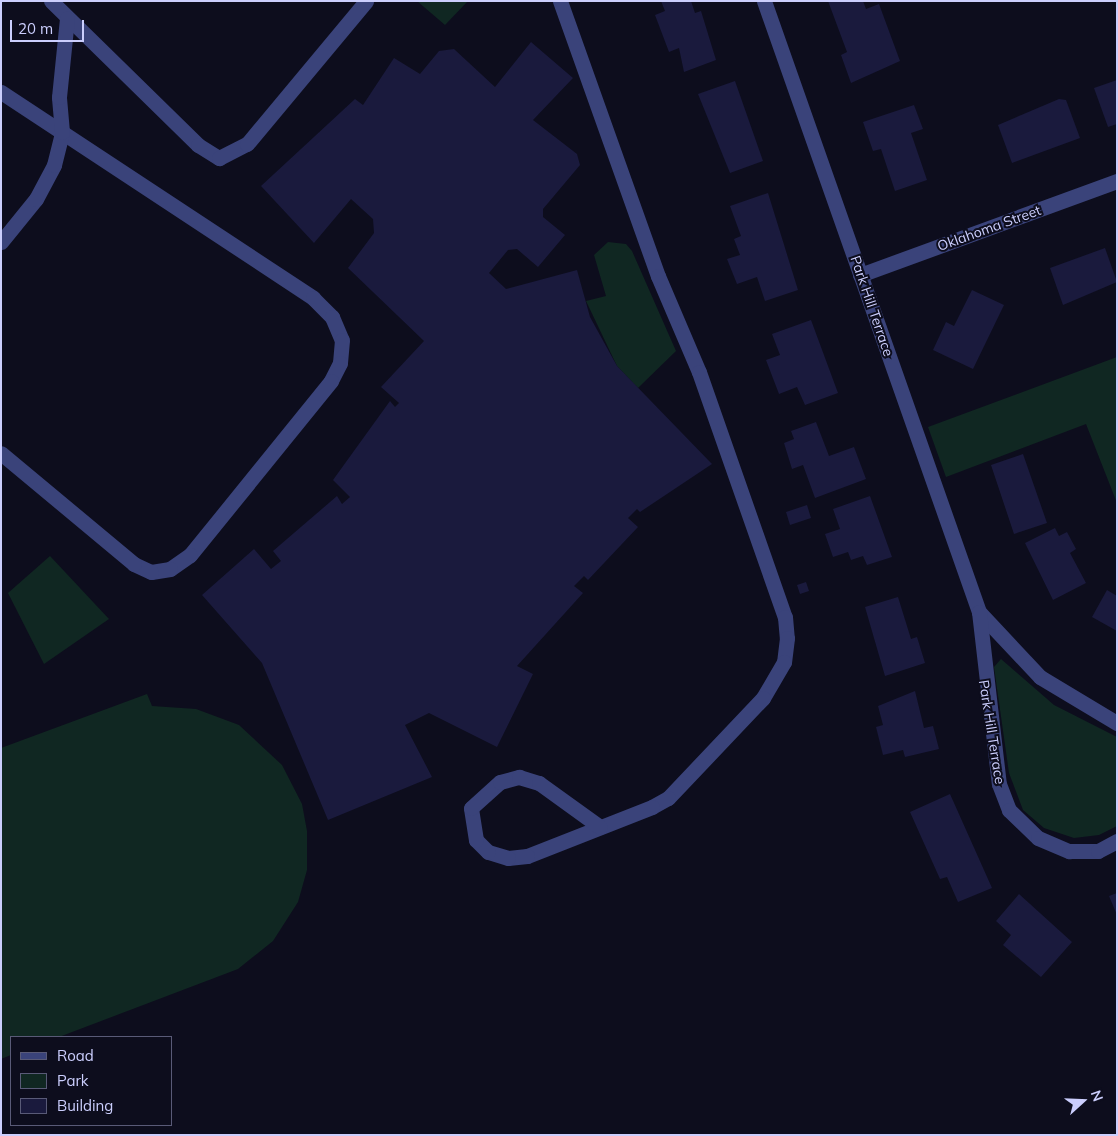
<!DOCTYPE html>
<html>
<head>
<meta charset="utf-8">
<style>
	body { margin:0 }
	#map { position:relative; width:1118px; height:1136px; overflow:hidden; background:#0d0d1d; font-family:Mulish,sans-serif }
	div>[style] { position:absolute }
	.green>* { inset:0; background:#102722 }
	.building>* { inset:0; background:#1a1a3d }
	.minor>* { height:15px; margin:-7.5px; padding:0 7.5px; transform-origin:7.5px; border-radius:7.5px; background:#3a437a }
	span { translate:-50% -50%; white-space:nowrap; text-align:center; line-height:1.15; -webkit-text-stroke:4px #0d0d1d; paint-order:stroke }
	.street-label { font-size:14px; color:#cbcefd }
	.frame { position:absolute; inset:0; border:2px solid #cbcefd; pointer-events:none }
	.legend { position:absolute; left:10px; top:1036px; width:162px; height:90px; box-sizing:border-box; background:#0d0d1d; border:1px solid #595a77; margin:0; padding:6px 9px; list-style:none; font-size:15px; color:#cbcefd }
	.legend li { display:flex; align-items:center; gap:10px; height:25px }
	.legend b { width:25px; border:1px solid #595a77 }
	.north { position:absolute; left:1058px; top:1076px; width:50px; height:50px; -webkit-text-stroke:4px #0d0d1d; paint-order:stroke; rotate:70deg; font-size:14px; font-weight:700; line-height:20px; text-align:center; color:#cbcefd }
	.north::after { content:''; display:block; margin:auto; width:18px; height:22px; background:#cbcefd; clip-path:polygon(50% 0,100% 100%,50% 72%,0 100%) }
	.scale { position:absolute; left:10px; top:20px; width:74px; height:22px; box-sizing:border-box; border:2px solid #cbcefd; border-top:0; padding-left:6px; font-size:15px; line-height:18px; white-space:nowrap; color:#cbcefd; -webkit-text-stroke:4px #0d0d1d; paint-order:stroke }
</style>
</head>
<body>
<div id="map">
	<div class="green">
		<i style="clip-path:polygon(417px 1px,468px 1px,445px 25px)"></i>
		<i style="clip-path:polygon(608px 242px,626px 244px,632px 251px,676px 351px,638px 388px,617px 366px,586px 301px,606px 296px,594px 255px)"></i>
		<i style="clip-path:polygon(1117px 357px,1117px 503px,1086px 424px,946px 477px,928px 427px)"></i>
		<i style="clip-path:polygon(50px 556px,109px 619px,44px 664px,8px 593px)"></i>
		<i style="clip-path:polygon(1001px 659px,1054px 705px,1117px 737px,1117px 826px,1099px 835px,1074px 838px,1044px 828px,1023px 810px,1009px 773px,994px 667px)"></i>
		<i style="clip-path:polygon(147px 694px,152px 706px,196px 709px,239px 725px,282px 765px,302px 804px,307px 831px,307px 870px,298px 902px,273px 941px,238px 969px,59px 1037px,11px 1037px,11px 1055px,1px 1059px,1px 748px)"></i>
	</div>
	<div class="building">
		<i style="clip-path:polygon(661px 1px,691px 1px,695px 13px,701px 11px,716px 60px,684px 72px,679px 48px,669px 52px,655px 15px,665px 11px)"></i>
		<i style="clip-path:polygon(828px 1px,863px 1px,866px 9px,879px 4px,900px 61px,851px 83px,841px 55px,847px 52px)"></i>
		<i style="clip-path:polygon(531px 42px,573px 78px,533px 120px,577px 154px,580px 165px,543px 209px,543px 217px,565px 235px,538px 267px,517px 249px,508px 250px,489px 273px,506px 289px,577px 270px,590px 317px,617px 366px,712px 464px,640px 512px,637px 509px,628px 518px,638px 527px,588px 580px,584px 576px,574px 586px,583px 593px,517px 666px,533px 674px,497px 747px,429px 713px,405px 725px,432px 777px,328px 820px,262px 663px,202px 595px,254px 549px,271px 569px,281px 561px,273px 551px,337px 496px,342px 504px,350px 497px,333px 480px,390px 401px,395px 407px,399px 403px,381px 387px,424px 341px,348px 268px,374px 233px,373px 219px,351px 199px,314px 243px,261px 186px,355px 99px,363px 105px,394px 58px,420px 74px,439px 51px,454px 49px,495px 87px)"></i>
		<i style="clip-path:polygon(1117px 80px,1117px 124px,1108px 127px,1094px 88px)"></i>
		<i style="clip-path:polygon(735px 81px,763px 161px,730px 173px,698px 94px)"></i>
		<i style="clip-path:polygon(1059px 99px,1066px 100px,1080px 138px,1012px 163px,998px 125px)"></i>
		<i style="clip-path:polygon(914px 105px,923px 129px,911px 133px,927px 180px,895px 191px,881px 149px,873px 151px,863px 122px)"></i>
		<i style="clip-path:polygon(768px 193px,798px 290px,765px 301px,757px 277px,737px 284px,727px 259px,740px 255px,734px 239px,741px 236px,730px 206px)"></i>
		<i style="clip-path:polygon(1105px 248px,1117px 282px,1063px 305px,1050px 268px)"></i>
		<i style="clip-path:polygon(972px 290px,1004px 305px,973px 369px,933px 350px,946px 322px,954px 326px)"></i>
		<i style="clip-path:polygon(811px 320px,838px 393px,805px 405px,797px 387px,779px 394px,766px 360px,780px 355px,772px 334px)"></i>
		<i style="clip-path:polygon(816px 422px,829px 456px,854px 447px,866px 479px,815px 498px,803px 465px,792px 469px,784px 443px,794px 439px,791px 431px)"></i>
		<i style="clip-path:polygon(1023px 454px,1047px 523px,1014px 534px,991px 465px)"></i>
		<i style="clip-path:polygon(870px 496px,892px 557px,867px 565px,863px 556px,851px 560px,848px 552px,833px 557px,825px 534px,840px 529px,833px 509px)"></i>
		<i style="clip-path:polygon(807px 505px,811px 518px,790px 525px,786px 512px)"></i>
		<i style="clip-path:polygon(1055px 528px,1059px 536px,1067px 532px,1076px 549px,1070px 553px,1086px 583px,1053px 600px,1025px 543px)"></i>
		<i style="clip-path:polygon(806px 582px,809px 591px,800px 594px,797px 585px)"></i>
		<i style="clip-path:polygon(1107px 590px,1117px 596px,1117px 631px,1092px 617px)"></i>
		<i style="clip-path:polygon(898px 597px,911px 639px,917px 637px,925px 663px,885px 676px,865px 607px)"></i>
		<i style="clip-path:polygon(915px 691px,924px 728px,933px 726px,939px 749px,905px 757px,903px 750px,883px 755px,876px 727px,883px 725px,878px 706px)"></i>
		<i style="clip-path:polygon(950px 794px,992px 888px,958px 902px,947px 877px,940px 879px,910px 812px)"></i>
		<i style="clip-path:polygon(1117px 893px,1117px 915px,1109px 896px)"></i>
		<i style="clip-path:polygon(1019px 894px,1072px 942px,1041px 977px,1003px 945px,1011px 935px,996px 921px)"></i>
	</div>
	<div class="minor">
		<i style="left:51px;top:1px;width:206px;rotate:44.4deg"></i>
		<i style="left:198px;top:145px;width:25px;rotate:32deg"></i>
		<i style="left:219px;top:158px;width:31px;rotate:-27deg"></i>
		<i style="left:247px;top:144px;width:186px;rotate:-50.2deg"></i>
		<i style="left:560px;top:1px;width:292px;rotate:70.4deg"></i>
		<i style="left:658px;top:276px;width:104px;rotate:66.9deg"></i>
		<i style="left:699px;top:372px;width:260px;rotate:70.7deg"></i>
		<i style="left:785px;top:617px;width:21px;rotate:85deg"></i>
		<i style="left:787px;top:638px;width:24px;rotate:97deg"></i>
		<i style="left:784px;top:662px;width:42px;rotate:120.3deg"></i>
		<i style="left:763px;top:698px;width:138px;rotate:133.5deg"></i>
		<i style="left:668px;top:798px;width:18px;rotate:151deg"></i>
		<i style="left:652px;top:807px;width:134px;rotate:158.6deg"></i>
		<i style="left:527px;top:856px;width:19px;rotate:174deg"></i>
		<i style="left:508px;top:858px;width:21px;rotate:-163deg"></i>
		<i style="left:488px;top:852px;width:17px;rotate:-135deg"></i>
		<i style="left:476px;top:840px;width:32px;rotate:-99deg"></i>
		<i style="left:471px;top:808px;width:39px;rotate:-42deg"></i>
		<i style="left:500px;top:782px;width:20px;rotate:-15deg"></i>
		<i style="left:519px;top:777px;width:21px;rotate:17deg"></i>
		<i style="left:539px;top:783px;width:75px;rotate:35.8deg"></i>
		<i style="left:764px;top:1px;width:648px;rotate:70.61deg"></i>
		<i style="left:979px;top:612px;width:89px;rotate:46.8deg"></i>
		<i style="left:1040px;top:677px;width:90px;rotate:30.9deg"></i>
		<i style="left:1px;top:92px;width:374px;rotate:33.4deg"></i>
		<i style="left:313px;top:298px;width:27px;rotate:45deg"></i>
		<i style="left:332px;top:317px;width:25px;rotate:67deg"></i>
		<i style="left:342px;top:340px;width:23px;rotate:95deg"></i>
		<i style="left:340px;top:363px;width:20px;rotate:117deg"></i>
		<i style="left:331px;top:381px;width:224px;rotate:129deg"></i>
		<i style="left:190px;top:555px;width:24px;rotate:145deg"></i>
		<i style="left:170px;top:569px;width:19px;rotate:171deg"></i>
		<i style="left:151px;top:572px;width:19px;rotate:-155deg"></i>
		<i style="left:134px;top:564px;width:173px;rotate:-140.2deg"></i>
		<i style="left:1px;top:242px;width:55px;rotate:-50.9deg"></i>
		<i style="left:36px;top:199px;width:38px;rotate:-62deg"></i>
		<i style="left:54px;top:165px;width:34px;rotate:-76deg"></i>
		<i style="left:62px;top:132px;width:35px;rotate:-95deg"></i>
		<i style="left:59px;top:97px;width:79px;rotate:-84.2deg"></i>
		<i style="left:860px;top:275px;width:274px;rotate:-20.1deg"></i>
		<i style="left:979px;top:612px;width:173px;rotate:83.4deg"></i>
		<i style="left:999px;top:784px;width:28px;rotate:69deg"></i>
		<i style="left:1009px;top:810px;width:40px;rotate:44deg"></i>
		<i style="left:1038px;top:838px;width:34px;rotate:23deg"></i>
		<i style="left:1069px;top:851px;width:29px"></i>
		<i style="left:1098px;top:851px;width:21px;rotate:-28deg"></i>
	</div>
	<div class="street-label">
		<span style="left:989px;top:228px;rotate:-20deg">Oklahoma Street</span>
		<span style="left:872px;top:306px;rotate:71deg">Park Hill Terrace</span>
		<span style="left:992px;top:732px;rotate:81deg">Park Hill Terrace</span>
	</div>
	<div class="frame"></div>
	<ul class="legend">
	<li><b style="height:6px;background:#3a437a"></b>Road</li>
	<li><b style="height:14px;background:#102722"></b>Park</li>
	<li><b style="height:14px;background:#1a1a3d"></b>Building</li>
	</ul>
	<div class="north">N</div>
	<div class="scale">20 m</div>
</div>
</body>
</html>
